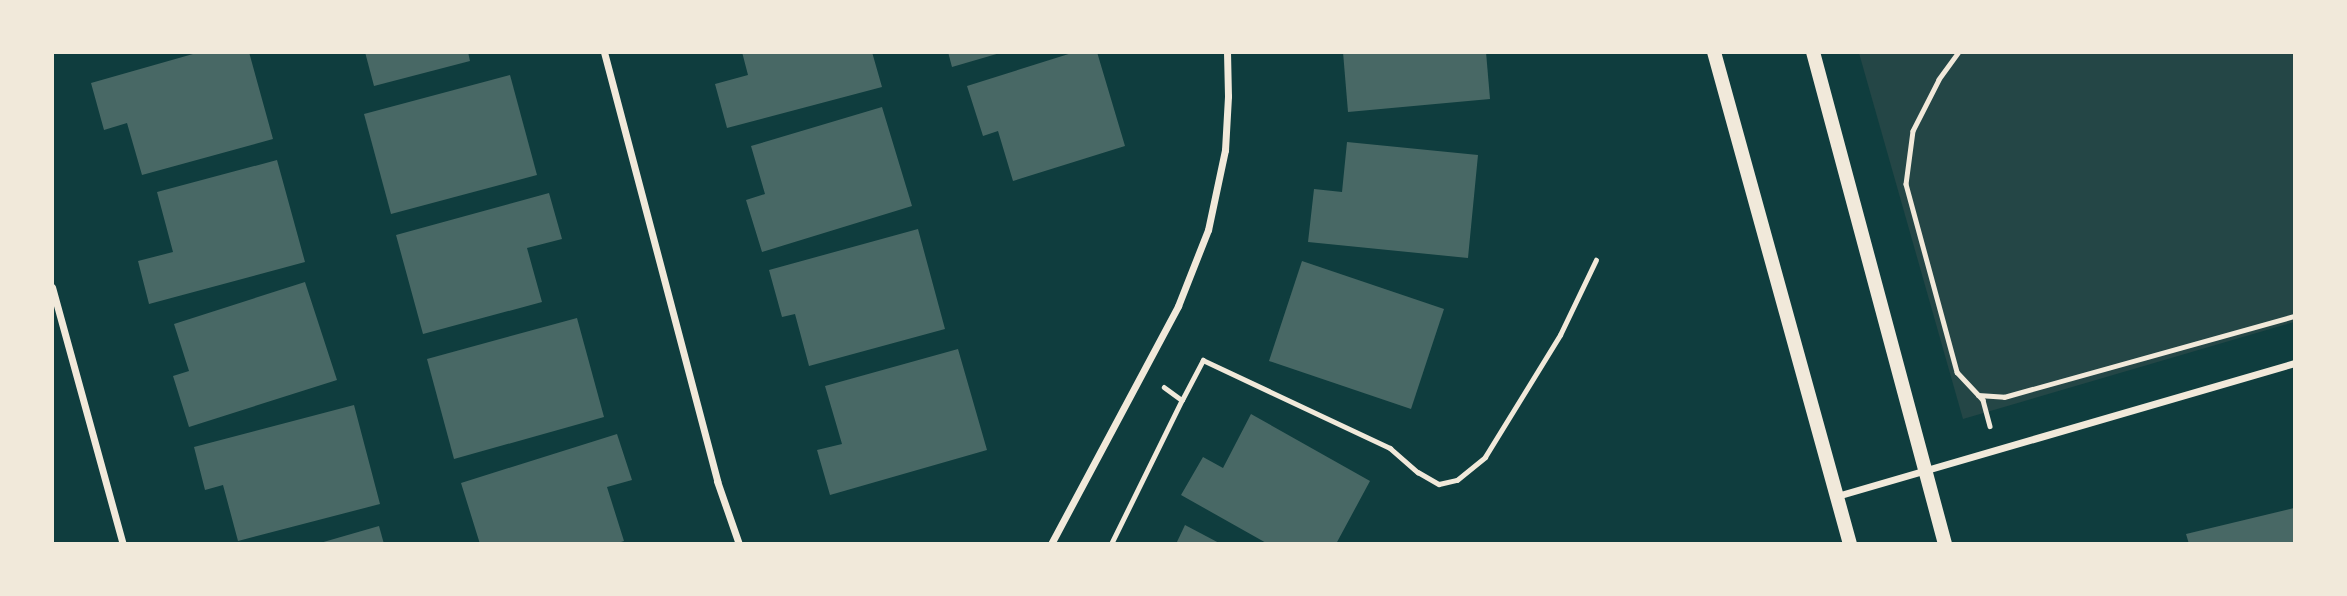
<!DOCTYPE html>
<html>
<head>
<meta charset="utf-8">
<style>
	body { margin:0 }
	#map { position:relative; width:2347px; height:596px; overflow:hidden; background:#0f3d3e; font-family:Helvetica,sans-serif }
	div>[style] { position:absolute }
	.green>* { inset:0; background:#244646 }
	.building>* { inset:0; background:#486865 }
	.path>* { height:4.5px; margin:-2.25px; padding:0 2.25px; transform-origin:2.25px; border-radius:2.25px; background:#f1e9da }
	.minor>* { height:7px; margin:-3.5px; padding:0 3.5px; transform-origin:3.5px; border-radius:3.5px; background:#f1e9da }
	.secondary>* { height:14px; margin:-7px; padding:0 7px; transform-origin:7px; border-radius:7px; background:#f1e9da }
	span { translate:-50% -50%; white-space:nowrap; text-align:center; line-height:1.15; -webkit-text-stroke:5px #f1e9da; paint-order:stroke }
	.frame { position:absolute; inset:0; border:54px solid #f1e9da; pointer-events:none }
</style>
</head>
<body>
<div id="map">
	<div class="green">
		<i style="clip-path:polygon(1859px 53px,2294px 53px,2294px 322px,1963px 419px)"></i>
	</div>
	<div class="building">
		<i style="clip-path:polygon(200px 52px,249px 52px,273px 139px,142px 175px,127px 123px,104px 130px,91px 83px)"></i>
		<i style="clip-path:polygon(365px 52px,468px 52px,470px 61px,374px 86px)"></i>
		<i style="clip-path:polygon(742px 52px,872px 52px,882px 87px,727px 128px,715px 84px,748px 75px)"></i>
		<i style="clip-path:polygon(948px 52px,999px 52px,1000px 53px,952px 67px)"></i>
		<i style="clip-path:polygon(1075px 52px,1097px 52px,1125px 146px,1013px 181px,998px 131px,983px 136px,967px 86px)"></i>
		<i style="clip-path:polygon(1343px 52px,1486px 52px,1490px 99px,1348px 112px)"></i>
		<i style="clip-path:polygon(510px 75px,537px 175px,391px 214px,364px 114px)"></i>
		<i style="clip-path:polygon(882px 107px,912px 206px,762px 252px,746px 200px,765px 194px,751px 146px)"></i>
		<i style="clip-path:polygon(1347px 142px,1478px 155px,1468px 258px,1308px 242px,1314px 189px,1342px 192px)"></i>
		<i style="clip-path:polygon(277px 160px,305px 262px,149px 304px,138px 261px,173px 252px,157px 192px)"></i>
		<i style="clip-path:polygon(549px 193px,562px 239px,527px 248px,542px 302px,423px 334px,396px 235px)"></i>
		<i style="clip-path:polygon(918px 229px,945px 329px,809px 366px,795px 314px,782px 317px,769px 270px)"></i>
		<i style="clip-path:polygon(1302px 261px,1444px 309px,1411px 409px,1269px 361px)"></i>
		<i style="clip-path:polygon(305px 282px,337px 380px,189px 427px,173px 376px,189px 371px,174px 324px)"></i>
		<i style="clip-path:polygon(577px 318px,604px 417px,454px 459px,427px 359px)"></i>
		<i style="clip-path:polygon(958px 349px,987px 450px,830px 495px,817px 450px,842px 444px,825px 386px)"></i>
		<i style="clip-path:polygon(354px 405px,380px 504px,238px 541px,223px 485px,205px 490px,194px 447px)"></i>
		<i style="clip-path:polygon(1251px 414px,1370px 481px,1336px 544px,1268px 544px,1181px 495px,1203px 457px,1223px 468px)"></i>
		<i style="clip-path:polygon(617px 434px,632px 480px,607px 487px,624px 541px,615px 544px,480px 544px,461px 483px)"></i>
		<i style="clip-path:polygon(2294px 508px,2294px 544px,2189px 544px,2186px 534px)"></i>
		<i style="clip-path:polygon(1185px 525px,1221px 544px,1176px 544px)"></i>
		<i style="clip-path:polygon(379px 526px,384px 544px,320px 544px,320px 543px)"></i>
	</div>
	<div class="path">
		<i style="left:1959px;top:52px;width:34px;rotate:126deg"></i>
		<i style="left:1939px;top:80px;width:57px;rotate:117deg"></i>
		<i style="left:1913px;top:131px;width:53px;rotate:97.5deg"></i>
		<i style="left:1906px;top:184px;width:195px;rotate:74.8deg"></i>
		<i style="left:1957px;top:372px;width:38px;rotate:47deg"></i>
		<i style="left:1983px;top:400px;width:27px;rotate:75deg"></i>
		<i style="left:1164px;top:387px;width:22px;rotate:36deg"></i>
		<i style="left:1182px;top:400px;width:45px;rotate:-62.3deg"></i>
		<i style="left:1203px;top:360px;width:207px;rotate:25.2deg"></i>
		<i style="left:1390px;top:448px;width:37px;rotate:41deg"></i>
		<i style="left:1418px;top:472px;width:24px;rotate:30deg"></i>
		<i style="left:1439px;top:484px;width:18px;rotate:-13deg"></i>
		<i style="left:1457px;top:480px;width:36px;rotate:-39deg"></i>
		<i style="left:1485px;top:457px;width:143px;rotate:-58.4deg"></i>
		<i style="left:1560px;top:335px;width:83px;rotate:-64.4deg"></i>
		<i style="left:1978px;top:395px;width:26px;rotate:4deg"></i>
		<i style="left:2004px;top:397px;width:301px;rotate:-15.6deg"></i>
		<i style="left:1111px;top:544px;width:161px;rotate:-63.8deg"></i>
	</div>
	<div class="minor">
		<i style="left:604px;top:52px;width:444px;rotate:75.2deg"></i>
		<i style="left:717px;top:481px;width:67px;rotate:70.8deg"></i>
		<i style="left:52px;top:287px;width:267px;rotate:74.6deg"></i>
		<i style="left:1837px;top:496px;width:476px;rotate:-16.2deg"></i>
		<i style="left:1051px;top:544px;width:270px;rotate:-61.9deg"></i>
		<i style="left:1178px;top:306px;width:82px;rotate:-68.5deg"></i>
		<i style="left:1208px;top:230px;width:82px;rotate:-78deg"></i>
		<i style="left:1225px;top:150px;width:54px;rotate:-86.8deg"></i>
		<i style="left:1228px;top:96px;width:44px;rotate:-91.3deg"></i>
	</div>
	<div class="secondary">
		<i style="left:1714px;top:52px;width:510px;rotate:74.55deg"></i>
		<i style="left:1813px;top:52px;width:509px;rotate:74.98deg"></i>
	</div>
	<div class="frame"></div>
</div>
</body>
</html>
